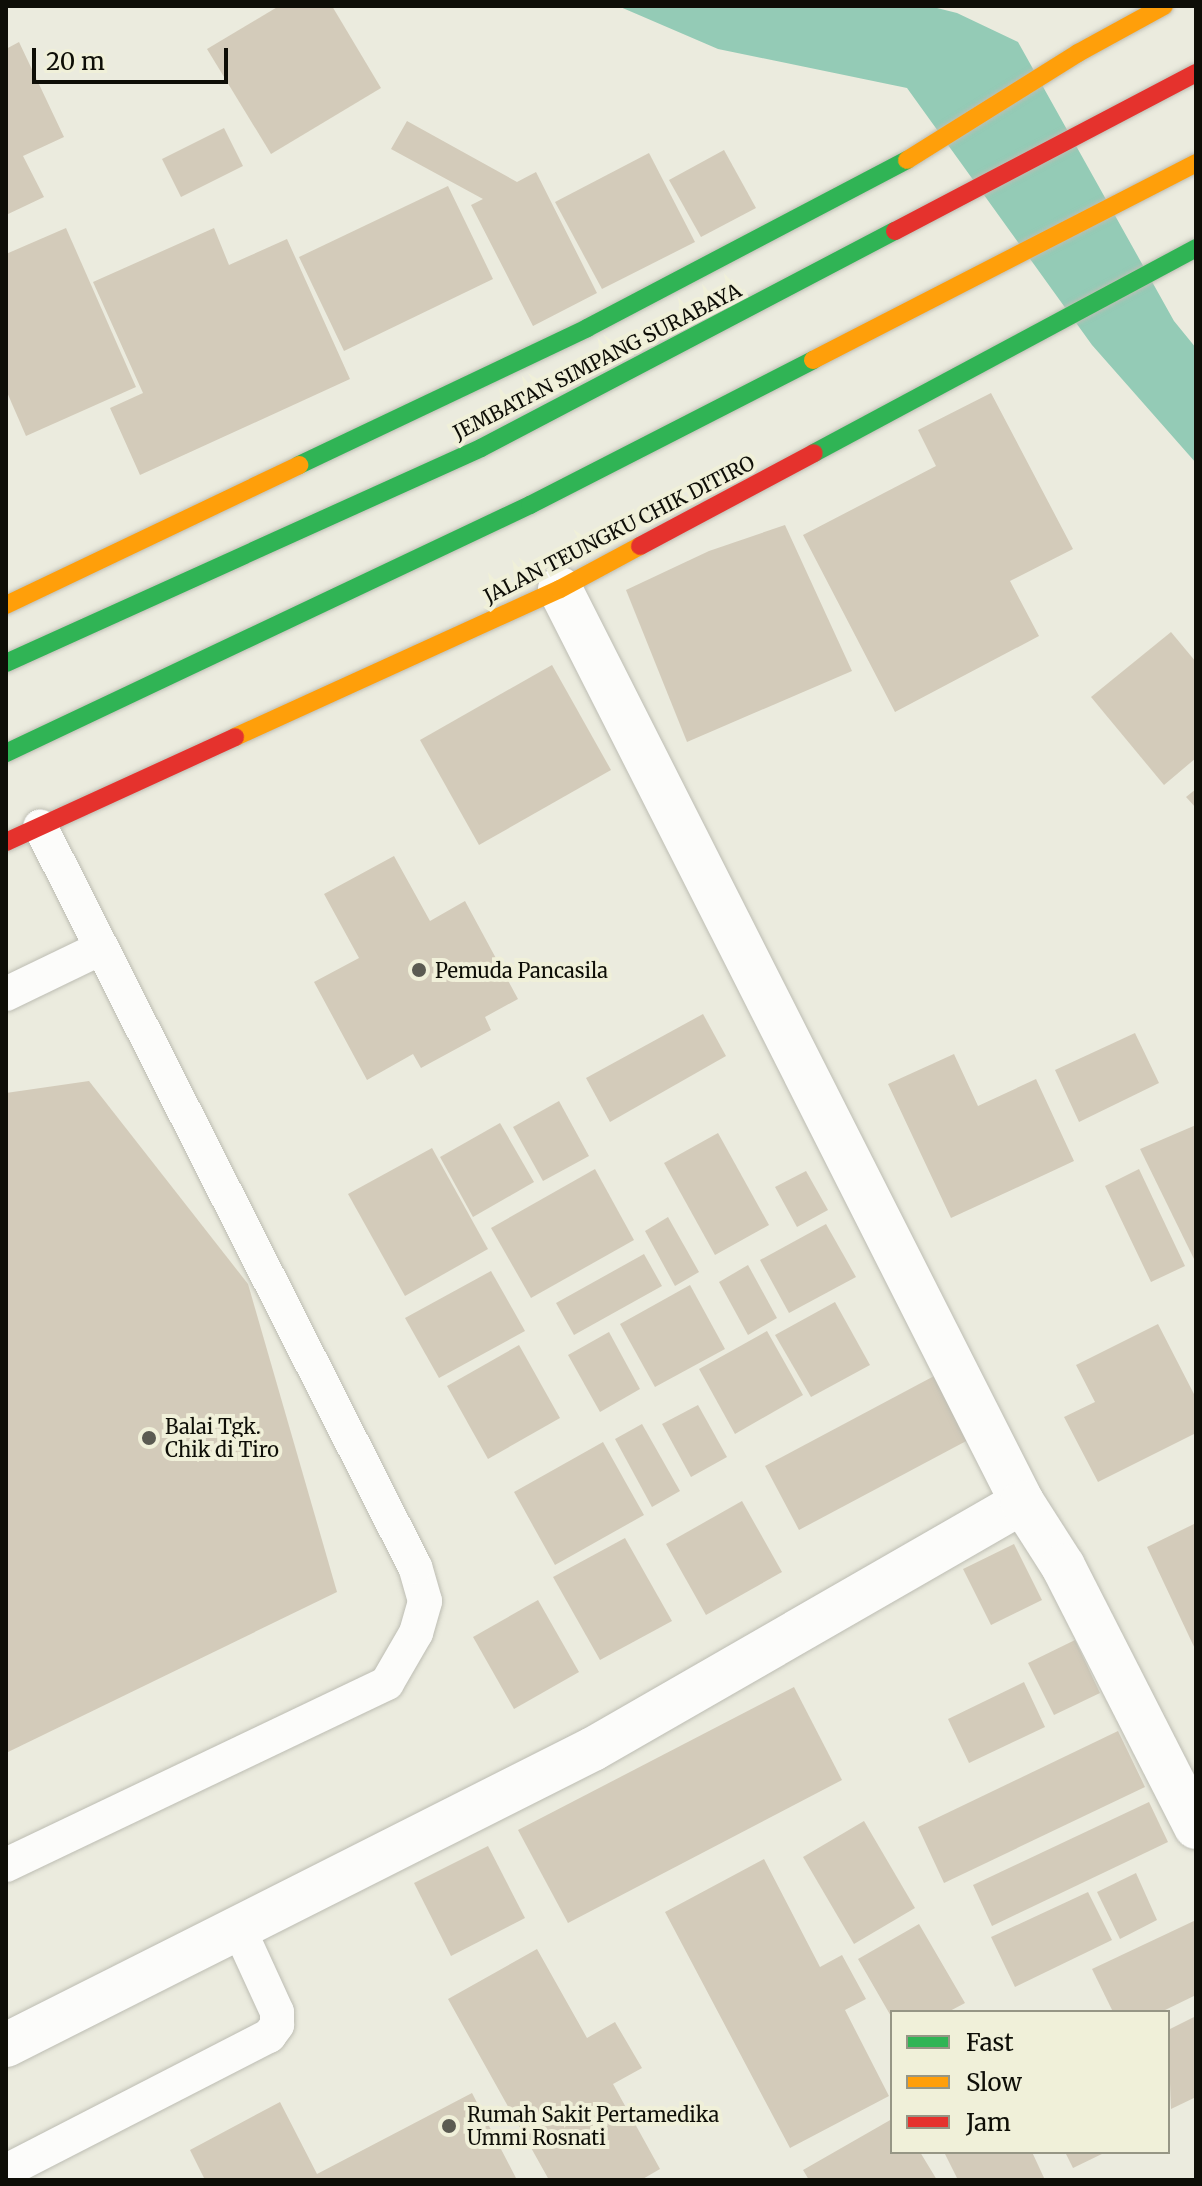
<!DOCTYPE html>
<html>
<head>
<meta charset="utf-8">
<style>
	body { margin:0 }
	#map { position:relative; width:1202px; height:2186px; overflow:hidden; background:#ebebde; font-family:Merriweather,serif }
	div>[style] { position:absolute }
	.water>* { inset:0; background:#94cbb6 }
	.building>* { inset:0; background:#d3cbba }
	.roads { filter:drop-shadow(0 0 2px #bdbdb3) drop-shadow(0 0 2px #bdbdb3) }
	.lane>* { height:34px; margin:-17px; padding:0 17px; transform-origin:17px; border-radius:17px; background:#fcfcfa }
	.street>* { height:44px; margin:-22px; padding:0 22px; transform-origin:22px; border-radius:22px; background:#fcfcfa }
	.fast>* { height:18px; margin:-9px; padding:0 9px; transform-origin:9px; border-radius:9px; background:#30b455 }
	.slow>* { height:18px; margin:-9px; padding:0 9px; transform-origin:9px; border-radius:9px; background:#ff9f0a }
	.jam>* { height:18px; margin:-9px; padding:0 9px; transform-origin:9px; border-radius:9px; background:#e5322d }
	.dots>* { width:22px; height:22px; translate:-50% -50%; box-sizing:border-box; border:4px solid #f0f0d9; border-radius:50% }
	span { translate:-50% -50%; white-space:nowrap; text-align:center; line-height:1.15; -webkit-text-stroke:8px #f0f0d9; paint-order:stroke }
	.street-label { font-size:20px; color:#0e0e07 }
	.poi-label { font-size:20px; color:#0e0e07 }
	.left { translate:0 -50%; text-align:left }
	.frame { position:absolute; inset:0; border:8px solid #0e0e07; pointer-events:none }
	.legend { position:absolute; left:890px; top:2010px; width:280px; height:144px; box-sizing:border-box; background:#f0f0d9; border:2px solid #969685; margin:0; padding:10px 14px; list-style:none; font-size:24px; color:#0e0e07 }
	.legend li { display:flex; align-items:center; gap:16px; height:40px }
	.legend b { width:40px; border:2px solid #969685 }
	.scale { position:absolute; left:32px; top:48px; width:196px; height:36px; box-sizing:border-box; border:4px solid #0e0e07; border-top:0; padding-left:10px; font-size:24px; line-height:28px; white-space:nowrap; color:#0e0e07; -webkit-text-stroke:6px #f0f0d9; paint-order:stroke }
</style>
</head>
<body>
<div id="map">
	<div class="water">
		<i style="clip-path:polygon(618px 6px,929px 6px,957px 13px,1018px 42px,1174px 321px,1196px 348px,1196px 463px,1092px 345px,907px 88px,718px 49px)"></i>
	</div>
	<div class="building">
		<i style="clip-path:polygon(279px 6px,332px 6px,381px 88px,271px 154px,207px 49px)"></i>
		<i style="clip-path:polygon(19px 42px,64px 137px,23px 156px,44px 197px,6px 215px,6px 49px)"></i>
		<i style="clip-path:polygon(407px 121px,517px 182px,536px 172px,597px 293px,533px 326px,471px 205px,483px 199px,391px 149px)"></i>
		<i style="clip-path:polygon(224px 128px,243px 166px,181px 197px,162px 159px)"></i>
		<i style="clip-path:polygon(724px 150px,756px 208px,701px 237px,669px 180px)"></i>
		<i style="clip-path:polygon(649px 153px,695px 242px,602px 289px,555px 202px)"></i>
		<i style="clip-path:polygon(448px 186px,493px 279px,344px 351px,299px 257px)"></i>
		<i style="clip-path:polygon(66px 228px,136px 387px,26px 436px,6px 390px,6px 254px)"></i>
		<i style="clip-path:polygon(214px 228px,229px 265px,287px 239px,350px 379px,140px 475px,110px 408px,143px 393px,93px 282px)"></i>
		<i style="clip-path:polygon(991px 393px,1073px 549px,1010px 581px,1039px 636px,895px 712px,803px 535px,936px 466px,918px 430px)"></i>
		<i style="clip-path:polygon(785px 525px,852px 671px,687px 742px,626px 590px,709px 551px)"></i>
		<i style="clip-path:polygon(1171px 632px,1196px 662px,1196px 758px,1164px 785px,1091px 697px)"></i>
		<i style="clip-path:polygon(552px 665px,611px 770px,479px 845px,420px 740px)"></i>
		<i style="clip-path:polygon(1196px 789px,1196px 808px,1186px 797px)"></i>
		<i style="clip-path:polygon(394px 856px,430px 921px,465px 901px,518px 999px,485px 1017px,491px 1030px,421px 1068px,413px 1054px,367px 1080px,314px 982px,359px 958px,324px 894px)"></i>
		<i style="clip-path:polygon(703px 1014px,726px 1056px,610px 1122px,586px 1078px)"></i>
		<i style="clip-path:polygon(1135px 1033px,1159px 1083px,1079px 1122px,1055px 1070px)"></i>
		<i style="clip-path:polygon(954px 1054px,978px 1106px,1036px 1079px,1074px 1161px,951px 1218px,888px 1084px)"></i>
		<i style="clip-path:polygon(89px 1081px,248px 1284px,337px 1592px,6px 1753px,6px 1093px)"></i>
		<i style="clip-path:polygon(559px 1101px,589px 1156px,543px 1181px,513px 1127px)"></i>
		<i style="clip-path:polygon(500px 1123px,534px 1182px,473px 1217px,440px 1157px)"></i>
		<i style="clip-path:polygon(1196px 1125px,1196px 1258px,1194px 1259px,1140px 1149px)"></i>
		<i style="clip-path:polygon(718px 1133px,769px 1225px,715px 1255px,664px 1163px)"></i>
		<i style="clip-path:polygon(432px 1148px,488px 1249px,405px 1296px,348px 1194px)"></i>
		<i style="clip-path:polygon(595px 1169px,634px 1240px,531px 1298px,491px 1228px)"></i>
		<i style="clip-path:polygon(1139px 1169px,1185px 1266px,1151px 1282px,1105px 1186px)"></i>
		<i style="clip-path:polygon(806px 1171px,828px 1210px,797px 1227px,775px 1187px)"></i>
		<i style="clip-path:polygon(668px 1217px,699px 1272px,675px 1286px,645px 1231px)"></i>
		<i style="clip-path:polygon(826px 1224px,856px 1277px,789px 1313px,760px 1260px)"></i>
		<i style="clip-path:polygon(644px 1254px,662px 1286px,574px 1335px,556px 1303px)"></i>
		<i style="clip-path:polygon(748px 1265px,777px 1318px,748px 1335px,719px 1282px)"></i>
		<i style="clip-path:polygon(491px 1271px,525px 1331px,439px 1378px,405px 1318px)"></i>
		<i style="clip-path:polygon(690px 1285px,725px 1349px,655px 1387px,620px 1324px)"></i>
		<i style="clip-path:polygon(835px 1302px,870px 1365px,811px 1397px,775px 1335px)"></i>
		<i style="clip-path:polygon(1158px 1324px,1196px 1398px,1196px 1433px,1098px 1482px,1064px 1417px,1095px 1402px,1076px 1365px)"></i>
		<i style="clip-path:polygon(767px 1331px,803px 1395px,735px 1434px,699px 1369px)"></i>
		<i style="clip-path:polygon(609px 1332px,640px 1389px,600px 1412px,568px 1355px)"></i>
		<i style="clip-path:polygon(519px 1345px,560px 1418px,488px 1459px,447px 1386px)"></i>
		<i style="clip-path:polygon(936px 1375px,970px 1439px,799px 1530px,765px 1466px)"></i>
		<i style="clip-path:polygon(698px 1405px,727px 1457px,691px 1477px,662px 1424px)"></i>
		<i style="clip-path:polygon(642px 1424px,680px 1491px,652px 1507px,615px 1439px)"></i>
		<i style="clip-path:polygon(603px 1442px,644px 1515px,555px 1565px,514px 1492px)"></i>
		<i style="clip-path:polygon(742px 1501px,782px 1572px,706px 1615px,666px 1544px)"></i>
		<i style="clip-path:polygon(1196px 1523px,1196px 1651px,1147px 1547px)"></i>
		<i style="clip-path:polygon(625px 1538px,672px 1621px,600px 1660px,553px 1577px)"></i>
		<i style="clip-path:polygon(1014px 1544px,1042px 1600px,991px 1625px,963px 1569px)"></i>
		<i style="clip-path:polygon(538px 1600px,579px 1672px,514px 1709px,473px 1637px)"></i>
		<i style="clip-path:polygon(1075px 1640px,1100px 1693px,1054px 1715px,1028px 1663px)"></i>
		<i style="clip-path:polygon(1024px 1682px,1045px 1727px,969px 1763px,948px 1719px)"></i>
		<i style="clip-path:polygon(794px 1687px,842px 1780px,568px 1923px,518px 1830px)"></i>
		<i style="clip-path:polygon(1118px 1731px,1145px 1787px,944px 1883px,918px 1827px)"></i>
		<i style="clip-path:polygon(1149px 1802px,1168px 1842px,992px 1926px,973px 1885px)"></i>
		<i style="clip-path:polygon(864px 1821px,915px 1908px,854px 1944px,803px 1857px)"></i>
		<i style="clip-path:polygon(488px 1846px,525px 1918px,451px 1956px,414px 1883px)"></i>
		<i style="clip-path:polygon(764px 1859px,820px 1967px,842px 1955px,866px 1999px,845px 2010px,889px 2096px,790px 2148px,665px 1912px)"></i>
		<i style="clip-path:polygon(1136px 1873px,1157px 1920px,1120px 1939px,1097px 1892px)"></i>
		<i style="clip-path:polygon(1088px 1892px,1112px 1940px,1015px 1987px,991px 1937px)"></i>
		<i style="clip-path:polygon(1196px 1920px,1196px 1995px,1161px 2012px,1113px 2012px,1092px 1969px)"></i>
		<i style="clip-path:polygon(919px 1924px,965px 2003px,948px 2012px,892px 2012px,892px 2018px,858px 1959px)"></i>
		<i style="clip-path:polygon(537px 1949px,587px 2038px,615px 2022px,642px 2068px,613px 2084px,660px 2169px,641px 2180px,549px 2180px,448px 1999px)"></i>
		<i style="clip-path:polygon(1196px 2016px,1196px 2097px,1171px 2109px,1168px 2030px)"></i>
		<i style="clip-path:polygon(472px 2093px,517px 2180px,205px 2180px,190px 2150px,280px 2102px,317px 2174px)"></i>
		<i style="clip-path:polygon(892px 2119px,892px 2152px,920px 2152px,937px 2180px,809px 2180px,803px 2170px)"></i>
		<i style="clip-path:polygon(944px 2152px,1032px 2152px,1045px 2180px,958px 2180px)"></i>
		<i style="clip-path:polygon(1065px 2152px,1106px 2152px,1073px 2168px)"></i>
	</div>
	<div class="roads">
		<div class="lane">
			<i style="left:6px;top:994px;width:106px;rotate:-25.8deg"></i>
			<i style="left:6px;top:1865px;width:422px;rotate:-25.5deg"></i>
			<i style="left:387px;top:1683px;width:58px;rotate:-59.9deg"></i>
			<i style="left:416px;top:1633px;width:33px;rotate:-74deg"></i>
			<i style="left:425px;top:1601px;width:35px;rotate:-106deg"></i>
			<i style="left:415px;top:1567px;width:830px;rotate:-116.84deg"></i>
			<i style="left:6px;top:2171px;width:296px;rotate:-27.2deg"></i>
			<i style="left:269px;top:2036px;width:14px;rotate:-54deg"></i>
			<i style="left:277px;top:2025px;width:13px;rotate:-90deg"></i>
			<i style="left:277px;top:2012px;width:94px;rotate:-114.6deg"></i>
		</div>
		<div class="street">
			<i style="left:560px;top:589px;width:1023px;rotate:63.16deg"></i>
			<i style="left:6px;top:2045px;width:657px;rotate:-26.76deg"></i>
			<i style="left:593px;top:1749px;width:495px;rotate:-29.9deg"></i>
			<i style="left:1022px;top:1502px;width:76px;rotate:57.4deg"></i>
			<i style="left:1063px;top:1566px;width:293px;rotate:63deg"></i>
		</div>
		<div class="fast">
			<i style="left:814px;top:453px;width:434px;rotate:-28.2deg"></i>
			<i style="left:299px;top:465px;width:319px;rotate:-25.4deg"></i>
			<i style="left:587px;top:328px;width:361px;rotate:-27.7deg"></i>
			<i style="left:6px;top:663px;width:521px;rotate:-24.35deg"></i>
			<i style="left:481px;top:448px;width:467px;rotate:-27.7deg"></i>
			<i style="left:6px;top:753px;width:580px;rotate:-25.33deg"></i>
			<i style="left:530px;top:505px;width:318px;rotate:-27.1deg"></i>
		</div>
		<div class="slow">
			<i style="left:907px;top:160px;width:202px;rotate:-32deg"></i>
			<i style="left:1078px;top:53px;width:98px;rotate:-28.7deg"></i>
			<i style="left:813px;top:360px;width:431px;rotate:-27.2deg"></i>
			<i style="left:6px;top:605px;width:325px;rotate:-25.5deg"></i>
			<i style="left:235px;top:737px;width:357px;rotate:-24.5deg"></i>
			<i style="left:560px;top:589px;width:91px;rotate:-28.3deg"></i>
		</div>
		<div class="jam">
			<i style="left:895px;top:231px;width:340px;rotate:-27.7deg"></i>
			<i style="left:640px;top:546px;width:197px;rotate:-28.1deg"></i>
			<i style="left:6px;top:842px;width:252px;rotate:-24.6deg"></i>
		</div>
	</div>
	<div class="dots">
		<i style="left:419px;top:970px;background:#5b5b52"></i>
		<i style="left:149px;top:1438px;background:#5b5b52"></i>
		<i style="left:449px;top:2126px;background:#5b5b52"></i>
	</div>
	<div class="street-label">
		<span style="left:597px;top:361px;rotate:-27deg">JEMBATAN SIMPANG SURABAYA</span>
		<span style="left:619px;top:529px;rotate:-27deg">JALAN TEUNGKU CHIK DITIRO</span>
	</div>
	<div class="poi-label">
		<span class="left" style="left:435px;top:970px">Pemuda Pancasila</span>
		<span class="left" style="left:165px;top:1438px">Balai Tgk.<br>Chik di Tiro</span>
		<span class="left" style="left:467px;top:2126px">Rumah Sakit Pertamedika<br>Ummi Rosnati</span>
	</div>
	<div class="frame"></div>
	<ul class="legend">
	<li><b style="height:10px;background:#30b455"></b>Fast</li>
	<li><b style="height:10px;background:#ff9f0a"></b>Slow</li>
	<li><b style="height:10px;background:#e5322d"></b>Jam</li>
	</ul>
	<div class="scale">20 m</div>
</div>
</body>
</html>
